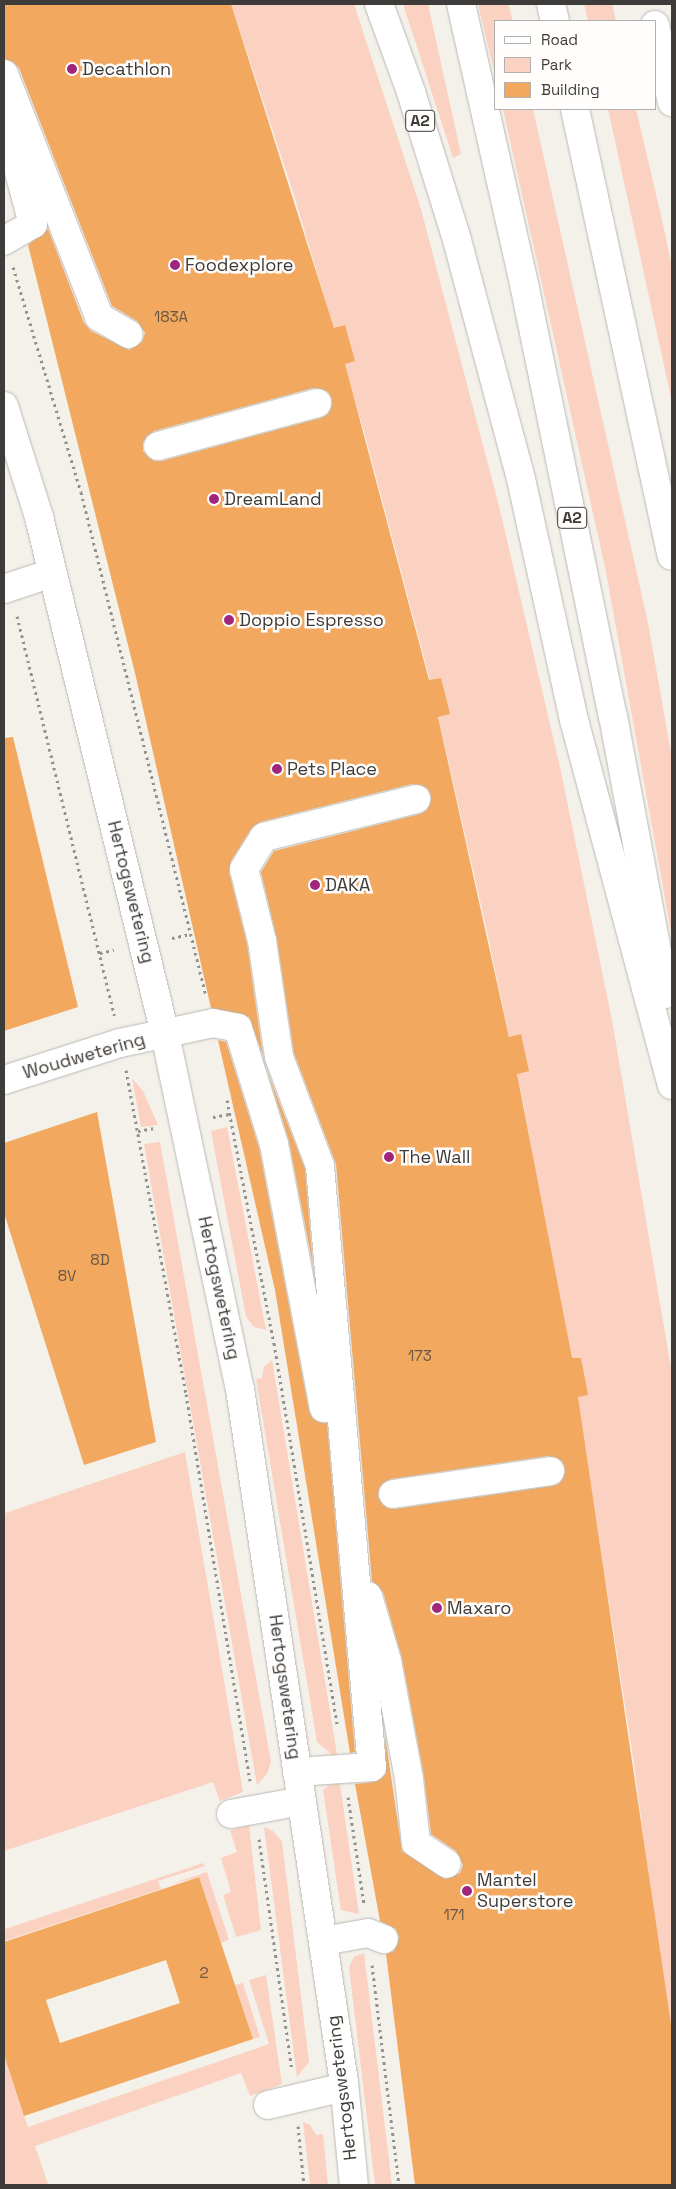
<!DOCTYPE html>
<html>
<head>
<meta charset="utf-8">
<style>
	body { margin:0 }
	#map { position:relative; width:676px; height:2189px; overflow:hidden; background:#f4f1eb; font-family:"Space Grotesk",sans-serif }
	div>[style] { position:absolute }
	.green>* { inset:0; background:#fbd2c1 }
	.building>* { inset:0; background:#f2a85f }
	.path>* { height:3px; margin-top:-1.5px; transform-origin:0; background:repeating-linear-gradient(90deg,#93918e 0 2.5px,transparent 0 6.5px) }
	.roads { filter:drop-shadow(0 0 1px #bab7b2) drop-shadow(0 0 1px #bab7b2) }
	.minor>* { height:28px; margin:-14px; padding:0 14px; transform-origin:14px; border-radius:14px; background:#fff }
	.highway>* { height:28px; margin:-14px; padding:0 14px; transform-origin:14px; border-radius:14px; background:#fff }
	.dots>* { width:14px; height:14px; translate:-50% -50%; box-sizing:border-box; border:2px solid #fffefd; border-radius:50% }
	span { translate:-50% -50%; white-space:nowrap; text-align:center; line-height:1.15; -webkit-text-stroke:5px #fffefd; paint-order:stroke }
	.number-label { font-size:15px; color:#6a5743 }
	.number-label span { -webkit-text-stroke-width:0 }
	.shield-label span { padding:1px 4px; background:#fffefd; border:1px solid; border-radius:4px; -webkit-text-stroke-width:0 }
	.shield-label { font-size:16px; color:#3d3c3a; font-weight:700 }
	.poi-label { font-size:18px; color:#3d3c3a }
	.left { translate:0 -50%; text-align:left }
	.street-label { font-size:18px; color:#3d3c3a }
	.frame { position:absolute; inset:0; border:5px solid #3d3c3a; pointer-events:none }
	.legend { position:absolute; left:494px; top:20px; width:162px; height:90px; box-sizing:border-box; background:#fffefd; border:1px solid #b1b0af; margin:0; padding:6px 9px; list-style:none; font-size:15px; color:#3d3c3a }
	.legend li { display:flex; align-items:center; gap:10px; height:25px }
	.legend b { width:25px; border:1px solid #b1b0af }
</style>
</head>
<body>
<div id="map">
	<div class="green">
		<i style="clip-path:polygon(231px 4px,354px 4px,421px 209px,500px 510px,560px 767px,612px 1020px,672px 1374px,672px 2051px,632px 1750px,585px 1449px,523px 1102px,486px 927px,430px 680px,365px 435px,294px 195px)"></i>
		<i style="clip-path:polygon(403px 4px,428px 4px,461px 154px,453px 158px)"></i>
		<i style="clip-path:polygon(478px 4px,508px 4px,513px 21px,495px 21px,495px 75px)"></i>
		<i style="clip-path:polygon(584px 4px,612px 4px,616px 21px,588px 21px)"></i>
		<i style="clip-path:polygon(503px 109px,533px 109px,648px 623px,672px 758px,672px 937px,606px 572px)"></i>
		<i style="clip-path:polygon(608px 109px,636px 109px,663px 224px,672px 267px,672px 402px)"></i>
		<i style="clip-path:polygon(132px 1078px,143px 1091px,158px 1125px,141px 1127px)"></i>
		<i style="clip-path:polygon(227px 1127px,266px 1330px,254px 1327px,246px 1317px,211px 1131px)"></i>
		<i style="clip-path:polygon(160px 1142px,271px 1762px,267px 1774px,257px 1785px,144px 1144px)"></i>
		<i style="clip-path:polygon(272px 1360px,338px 1760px,317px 1742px,256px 1379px,262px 1378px,264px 1367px)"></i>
		<i style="clip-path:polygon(185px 1452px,243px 1792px,220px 1801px,213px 1782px,4px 1851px,4px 1509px,5px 1513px)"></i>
		<i style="clip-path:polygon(339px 1778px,359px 1914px,341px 1910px,323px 1790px)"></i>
		<i style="clip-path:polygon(249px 1825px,261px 1930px,236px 1937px,223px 1895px,231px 1892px,221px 1858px,237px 1852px,230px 1831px)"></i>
		<i style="clip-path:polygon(264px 1827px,273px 1831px,282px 1841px,309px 2062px,297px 2077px)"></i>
		<i style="clip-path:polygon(203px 1863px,205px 1866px,158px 1881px,161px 1889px,4px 1941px,4px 1926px,5px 1929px)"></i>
		<i style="clip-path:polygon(207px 1872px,229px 1940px,221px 1943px,199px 1877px,167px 1885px)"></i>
		<i style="clip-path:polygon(364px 1953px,392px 2185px,375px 2185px,349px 1967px,354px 1957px)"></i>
		<i style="clip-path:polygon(266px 1975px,282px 2084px,250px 2096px,241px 2073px,35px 2146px,48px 2184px,4px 2185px,4px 2056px,28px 2127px,269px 2044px,249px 1980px)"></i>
		<i style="clip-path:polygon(243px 1983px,260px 2037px,253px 2039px,235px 1985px)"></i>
		<i style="clip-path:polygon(303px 2122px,310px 2125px,316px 2135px,323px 2134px,328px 2185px,310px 2185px)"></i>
	</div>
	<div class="building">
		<i style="clip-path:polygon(evenodd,4px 4px,231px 4px,334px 328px,345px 325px,355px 361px,345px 364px,429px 680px,441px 678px,450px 714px,438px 717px,509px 1037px,521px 1034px,529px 1071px,517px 1074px,572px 1358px,581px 1358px,588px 1395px,578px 1397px,672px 2031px,672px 2185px,415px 2185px,386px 1954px,394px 1951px,399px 1937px,396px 1929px,380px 1921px,355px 1784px,374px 1782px,386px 1774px,385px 1735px,402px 1851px,445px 1879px,460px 1873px,463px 1865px,456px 1851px,431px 1834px,424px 1776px,402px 1658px,383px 1592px,372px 1581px,336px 1164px,294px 1053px,277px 939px,261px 872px,274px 851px,420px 814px,427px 810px,431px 796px,427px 788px,412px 784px,260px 822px,251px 829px,231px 861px,229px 872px,247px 944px,263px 1056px,249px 1017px,211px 1008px,135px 673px,28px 245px,48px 229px,84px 323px,91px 331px,129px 350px,142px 342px,145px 333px,137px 321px,112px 306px,19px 68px,13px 62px,4px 59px,4px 4px,313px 388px,328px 392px,332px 399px,328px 414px,321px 418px,162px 461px,154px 461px,143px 451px,143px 442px,154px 431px,313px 388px,4px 4px,548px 1456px,562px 1461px,565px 1469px,560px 1483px,552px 1486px,395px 1509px,387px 1508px,378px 1497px,379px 1488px,391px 1479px,548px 1456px)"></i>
		<i style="clip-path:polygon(13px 737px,78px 1007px,4px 1031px,4px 738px)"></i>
		<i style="clip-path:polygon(218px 1040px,226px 1042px,259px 1148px,309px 1411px,313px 1419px,327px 1423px,355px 1752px,350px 1753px,275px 1290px)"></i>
		<i style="clip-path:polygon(268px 1073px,305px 1169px,313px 1266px,289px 1141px)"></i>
		<i style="clip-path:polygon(97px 1112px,156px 1442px,84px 1465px,4px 1213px,4px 1143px)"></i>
		<i style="clip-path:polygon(evenodd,199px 1877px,253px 2039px,24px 2116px,4px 2055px,4px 1942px,199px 1877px,166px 1960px,180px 2003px,60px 2043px,46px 2000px,166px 1960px)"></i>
	</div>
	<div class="path">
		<i style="left:13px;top:267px;width:235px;rotate:73.2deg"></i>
		<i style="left:81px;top:492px;width:519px;rotate:76.07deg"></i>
		<i style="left:17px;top:616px;width:411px;rotate:76.3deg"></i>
		<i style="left:172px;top:938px;width:19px;rotate:-12deg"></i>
		<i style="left:100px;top:953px;width:14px;rotate:-12deg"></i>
		<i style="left:126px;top:1070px;width:330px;rotate:79.5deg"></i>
		<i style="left:186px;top:1394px;width:392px;rotate:80.6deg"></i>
		<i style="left:227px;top:1100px;width:248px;rotate:79.1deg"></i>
		<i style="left:274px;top:1343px;width:386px;rotate:80.6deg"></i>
		<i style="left:213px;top:1117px;width:17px;rotate:-10deg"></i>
		<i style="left:138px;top:1131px;width:17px;rotate:-10deg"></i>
		<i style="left:348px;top:1797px;width:108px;rotate:81.5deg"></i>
		<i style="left:259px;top:1839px;width:233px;rotate:81.9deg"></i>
		<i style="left:372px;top:1965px;width:222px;rotate:83deg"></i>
		<i style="left:298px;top:2126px;width:59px;rotate:84.2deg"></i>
	</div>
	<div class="roads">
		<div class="minor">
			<i style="left:4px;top:74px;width:261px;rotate:68.6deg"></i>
			<i style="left:99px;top:317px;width:34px;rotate:30deg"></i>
			<i style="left:4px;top:116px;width:112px;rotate:75deg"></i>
			<i style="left:33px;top:224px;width:34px;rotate:150deg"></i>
			<i style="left:4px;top:406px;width:116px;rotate:72.5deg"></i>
			<i style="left:39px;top:517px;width:532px;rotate:76.3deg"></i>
			<i style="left:165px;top:1034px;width:363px;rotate:78.1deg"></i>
			<i style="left:240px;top:1389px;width:701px;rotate:81.47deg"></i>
			<i style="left:344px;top:2082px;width:103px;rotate:84.5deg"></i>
			<i style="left:158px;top:446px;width:165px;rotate:-15.1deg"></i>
			<i style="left:4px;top:589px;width:51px;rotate:-18.4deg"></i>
			<i style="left:4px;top:1080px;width:122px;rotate:-17.7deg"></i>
			<i style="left:120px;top:1043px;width:95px;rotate:-12.1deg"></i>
			<i style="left:213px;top:1023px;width:25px;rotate:11deg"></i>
			<i style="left:238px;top:1028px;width:121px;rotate:72.8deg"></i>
			<i style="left:274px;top:1144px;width:269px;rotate:79.3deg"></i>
			<i style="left:393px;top:1494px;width:159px;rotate:-8.3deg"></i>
			<i style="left:368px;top:1596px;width:68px;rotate:73.7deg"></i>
			<i style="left:387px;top:1661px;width:120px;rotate:79.4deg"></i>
			<i style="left:409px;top:1779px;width:64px;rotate:83.8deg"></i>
			<i style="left:416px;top:1843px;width:37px;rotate:34deg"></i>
			<i style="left:297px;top:1772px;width:75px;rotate:-3.8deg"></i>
			<i style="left:372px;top:1767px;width:603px;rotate:-94.95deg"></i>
			<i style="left:320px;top:1166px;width:116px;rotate:-110.6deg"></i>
			<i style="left:279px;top:1057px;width:117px;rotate:-98.3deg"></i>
			<i style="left:262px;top:941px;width:74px;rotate:-104deg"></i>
			<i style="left:244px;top:869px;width:38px;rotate:-58deg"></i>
			<i style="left:264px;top:837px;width:157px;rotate:-14deg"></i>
			<i style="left:231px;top:1814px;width:72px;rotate:-10.4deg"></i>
			<i style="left:323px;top:1941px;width:46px;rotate:-10.1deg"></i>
			<i style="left:368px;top:1933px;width:17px;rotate:21deg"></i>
			<i style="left:268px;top:2105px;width:78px;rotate:-13.3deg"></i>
		</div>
		<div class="highway">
			<i style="left:379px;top:4px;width:94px;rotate:70deg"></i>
			<i style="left:411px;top:92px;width:155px;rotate:72.7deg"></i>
			<i style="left:457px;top:240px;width:247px;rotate:75deg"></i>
			<i style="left:521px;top:479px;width:247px;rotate:77.6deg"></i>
			<i style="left:574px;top:720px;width:378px;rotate:75deg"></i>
			<i style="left:461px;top:4px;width:292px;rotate:77.3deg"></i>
			<i style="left:525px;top:289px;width:436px;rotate:78.4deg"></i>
			<i style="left:613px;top:716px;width:283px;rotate:79.4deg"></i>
			<i style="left:551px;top:4px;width:17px;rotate:77deg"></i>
			<i style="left:655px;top:25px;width:79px;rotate:77.6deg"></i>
			<i style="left:575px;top:109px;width:457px;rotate:77.8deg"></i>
		</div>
	</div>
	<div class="dots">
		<i style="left:72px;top:69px;background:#a0267c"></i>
		<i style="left:175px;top:265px;background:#a0267c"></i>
		<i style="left:214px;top:499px;background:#a0267c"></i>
		<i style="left:229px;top:620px;background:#a0267c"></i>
		<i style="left:277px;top:769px;background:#a0267c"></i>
		<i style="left:315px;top:885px;background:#a0267c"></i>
		<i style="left:389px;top:1157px;background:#a0267c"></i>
		<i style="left:437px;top:1608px;background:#a0267c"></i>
		<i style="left:467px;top:1891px;background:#a0267c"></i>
	</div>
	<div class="number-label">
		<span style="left:171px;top:317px">183A</span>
		<span style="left:100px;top:1260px">8D</span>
		<span style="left:67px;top:1276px">8V</span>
		<span style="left:420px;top:1356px">173</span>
		<span style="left:454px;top:1915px">171</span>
		<span style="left:204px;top:1973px">2</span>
	</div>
	<div class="shield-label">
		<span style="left:420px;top:121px">A2</span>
		<span style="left:572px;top:518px">A2</span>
	</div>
	<div class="poi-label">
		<span class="left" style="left:82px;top:69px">Decathlon</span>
		<span class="left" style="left:185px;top:265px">Foodexplore</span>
		<span class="left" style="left:224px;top:499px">DreamLand</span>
		<span class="left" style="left:239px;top:620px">Doppio Espresso</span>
		<span class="left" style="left:287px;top:769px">Pets Place</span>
		<span class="left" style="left:325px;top:885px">DAKA</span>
		<span class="left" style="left:399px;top:1157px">The Wall</span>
		<span class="left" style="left:447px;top:1608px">Maxaro</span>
		<span class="left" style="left:477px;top:1891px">Mantel<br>Superstore</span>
	</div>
	<div class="street-label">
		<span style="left:131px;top:892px;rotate:76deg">Hertogswetering</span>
		<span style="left:84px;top:1056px;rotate:-16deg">Woudwetering</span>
		<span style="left:219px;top:1288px;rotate:78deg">Hertogswetering</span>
		<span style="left:285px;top:1687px;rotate:82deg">Hertogswetering</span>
		<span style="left:342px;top:2088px;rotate:-97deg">Hertogswetering</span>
	</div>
	<div class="frame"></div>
	<ul class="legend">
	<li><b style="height:6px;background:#fff"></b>Road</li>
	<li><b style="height:14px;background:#fbd2c1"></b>Park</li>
	<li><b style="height:14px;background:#f2a85f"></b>Building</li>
	</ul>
</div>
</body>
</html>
